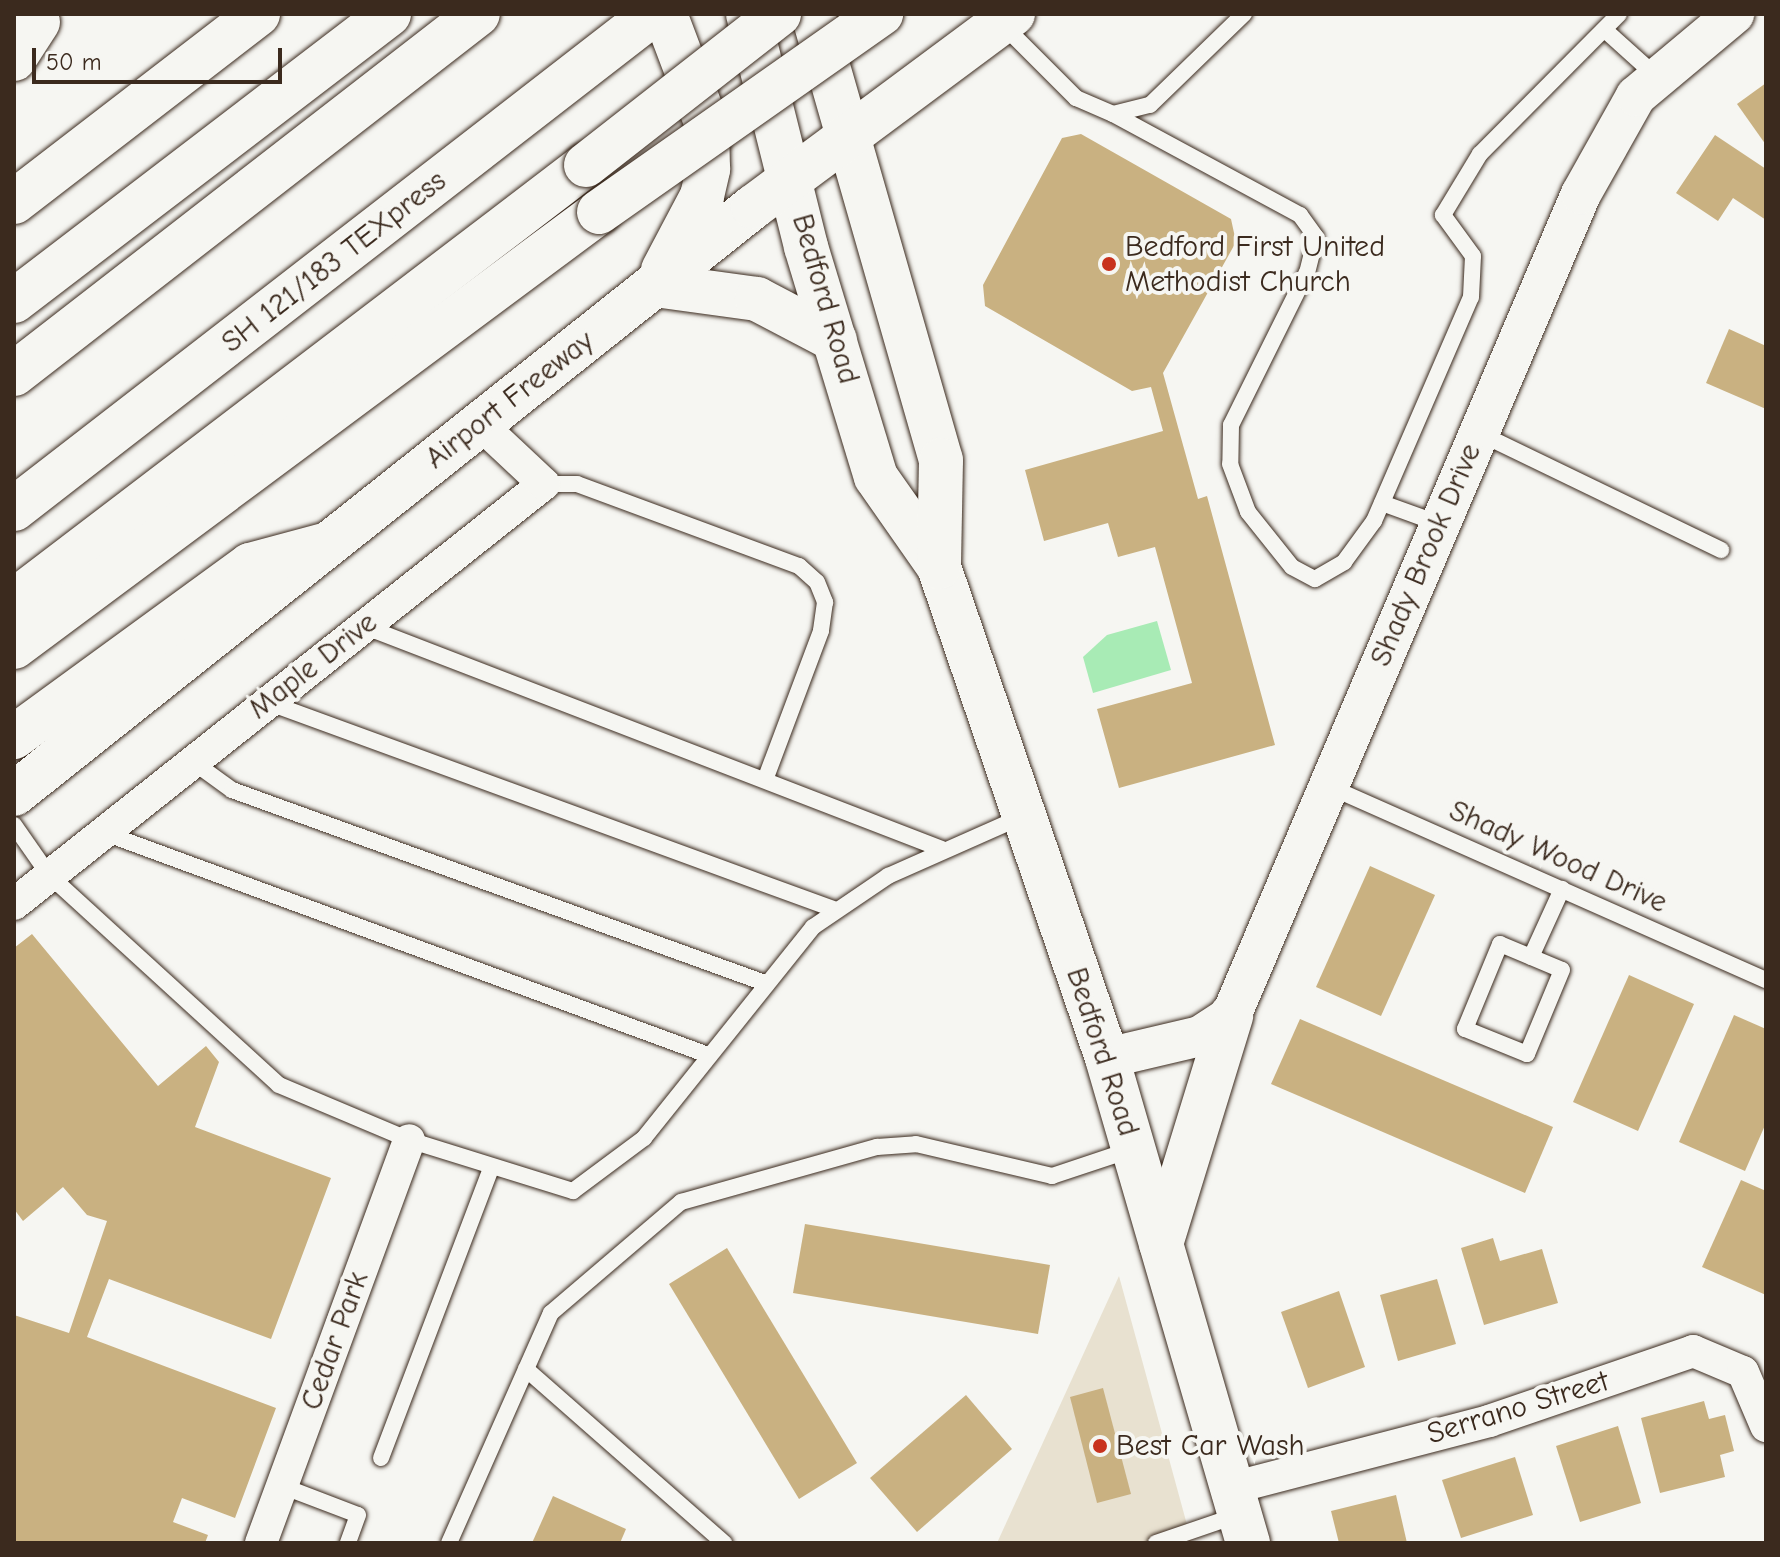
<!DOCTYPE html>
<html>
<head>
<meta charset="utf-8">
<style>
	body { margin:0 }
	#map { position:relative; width:1780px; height:1557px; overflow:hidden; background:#f6f6f2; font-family:"Comic Neue",sans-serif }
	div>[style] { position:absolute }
	.built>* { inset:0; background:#e8e1d0 }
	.green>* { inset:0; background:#a8ebb5 }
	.building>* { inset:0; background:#c9b181 }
	.roads { filter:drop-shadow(0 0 2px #3b2a1e) drop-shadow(0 0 2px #3b2a1e) }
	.service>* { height:16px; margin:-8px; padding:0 8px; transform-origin:8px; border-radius:8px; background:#f6f6f2 }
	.minor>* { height:32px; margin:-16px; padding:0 16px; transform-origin:16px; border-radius:16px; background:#f6f6f2 }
	.tertiary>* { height:40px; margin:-20px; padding:0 20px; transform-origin:20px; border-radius:20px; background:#f6f6f2 }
	.secondary>* { height:44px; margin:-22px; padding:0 22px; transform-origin:22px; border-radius:22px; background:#f6f6f2 }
	.motorway>* { height:44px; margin:-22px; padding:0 22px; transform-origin:22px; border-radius:22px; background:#f6f6f2 }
	.bridges { filter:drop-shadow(0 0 2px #3b2a1e) drop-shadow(0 0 2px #3b2a1e) }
	.motorway-bridge>* { height:44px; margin:-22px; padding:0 22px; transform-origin:22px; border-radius:22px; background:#f6f6f2 }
	.dots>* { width:22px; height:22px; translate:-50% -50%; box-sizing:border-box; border:4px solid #f6f6f2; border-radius:50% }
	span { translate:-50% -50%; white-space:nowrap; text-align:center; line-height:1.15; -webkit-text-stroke:8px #f6f6f2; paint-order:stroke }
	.poi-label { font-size:30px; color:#3b2a1e }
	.left { translate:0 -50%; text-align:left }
	.street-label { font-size:30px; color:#3b2a1e }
	.frame { position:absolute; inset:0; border:16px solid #3b2a1e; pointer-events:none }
	.scale { position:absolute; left:32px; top:48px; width:250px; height:36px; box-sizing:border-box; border:4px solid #3b2a1e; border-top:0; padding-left:10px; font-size:24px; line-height:28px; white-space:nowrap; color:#3b2a1e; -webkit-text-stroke:6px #f6f6f2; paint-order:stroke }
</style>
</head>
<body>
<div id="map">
	<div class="built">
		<i style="clip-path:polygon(1119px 1276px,1192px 1543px,997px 1543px)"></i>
	</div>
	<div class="green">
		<i style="clip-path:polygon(1157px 621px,1171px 670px,1093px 693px,1083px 657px,1107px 635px)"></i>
	</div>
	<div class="building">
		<i style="clip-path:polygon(1766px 83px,1766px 145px,1737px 104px)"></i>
		<i style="clip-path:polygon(1081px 134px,1231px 219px,1236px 242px,1163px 373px,1198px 499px,1207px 496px,1275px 745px,1119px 788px,1097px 709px,1192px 683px,1155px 547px,1118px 557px,1108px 523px,1044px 541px,1025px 470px,1163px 431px,1151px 387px,1132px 391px,985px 306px,983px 285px,1062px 138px)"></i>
		<i style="clip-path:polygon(1715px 135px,1766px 169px,1766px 220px,1733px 198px,1718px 221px,1676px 193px)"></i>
		<i style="clip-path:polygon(1729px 329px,1766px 346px,1766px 409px,1706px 383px)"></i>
		<i style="clip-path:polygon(1370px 866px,1435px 895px,1381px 1016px,1316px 987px)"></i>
		<i style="clip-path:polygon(32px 934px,158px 1086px,206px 1046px,219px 1062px,195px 1127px,331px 1178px,271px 1339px,109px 1279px,87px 1337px,276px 1408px,235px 1518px,182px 1498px,173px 1522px,208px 1535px,205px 1543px,14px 1543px,14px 1315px,69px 1333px,107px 1221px,87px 1215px,63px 1187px,23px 1221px,14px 1209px,14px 948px)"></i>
		<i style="clip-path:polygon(1629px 975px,1694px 1004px,1638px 1131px,1573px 1102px)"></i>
		<i style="clip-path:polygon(1734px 1015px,1766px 1029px,1766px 1123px,1745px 1171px,1679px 1142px)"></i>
		<i style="clip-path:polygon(1300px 1019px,1553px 1127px,1525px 1193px,1271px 1084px)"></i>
		<i style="clip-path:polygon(1741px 1180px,1766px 1191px,1766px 1295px,1702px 1267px)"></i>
		<i style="clip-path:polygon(805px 1224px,1050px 1265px,1038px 1334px,793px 1293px)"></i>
		<i style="clip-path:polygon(1493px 1238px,1500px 1261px,1542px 1249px,1558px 1303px,1484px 1325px,1461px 1248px)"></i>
		<i style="clip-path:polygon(727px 1248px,857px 1463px,799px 1499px,669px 1284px)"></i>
		<i style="clip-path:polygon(1437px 1279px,1456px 1344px,1398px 1361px,1380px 1295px)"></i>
		<i style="clip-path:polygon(1339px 1291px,1365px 1367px,1308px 1388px,1281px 1312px)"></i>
		<i style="clip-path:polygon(1103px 1388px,1131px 1494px,1097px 1503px,1070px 1397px)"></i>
		<i style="clip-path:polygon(966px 1395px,1012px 1449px,917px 1532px,870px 1478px)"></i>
		<i style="clip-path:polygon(1704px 1401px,1709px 1419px,1725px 1415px,1734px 1451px,1720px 1455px,1725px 1477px,1660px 1493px,1641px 1418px)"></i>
		<i style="clip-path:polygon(1618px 1426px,1641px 1503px,1580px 1522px,1556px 1446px)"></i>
		<i style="clip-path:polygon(1515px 1457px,1533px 1515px,1461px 1538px,1442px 1480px)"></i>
		<i style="clip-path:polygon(1396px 1495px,1407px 1543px,1339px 1543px,1331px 1511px)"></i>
		<i style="clip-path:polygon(553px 1496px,626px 1529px,620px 1543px,532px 1543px)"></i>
	</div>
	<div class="roads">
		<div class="service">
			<i style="left:1002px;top:24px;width:105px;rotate:45deg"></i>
			<i style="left:1076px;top:98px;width:40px;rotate:23.4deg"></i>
			<i style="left:1113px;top:114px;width:38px;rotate:-14deg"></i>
			<i style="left:1150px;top:105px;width:131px;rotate:-44.1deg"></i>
			<i style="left:1606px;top:31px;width:69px;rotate:42deg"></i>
			<i style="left:1113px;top:114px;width:213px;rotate:28.4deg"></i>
			<i style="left:1300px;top:215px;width:27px;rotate:54deg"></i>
			<i style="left:1316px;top:237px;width:36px;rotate:104deg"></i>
			<i style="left:1307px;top:272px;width:171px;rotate:116.4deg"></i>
			<i style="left:1231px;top:425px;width:39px;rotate:91deg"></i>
			<i style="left:1230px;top:464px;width:51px;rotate:69.4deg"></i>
			<i style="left:1248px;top:512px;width:70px;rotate:51.3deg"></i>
			<i style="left:1292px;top:567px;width:26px;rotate:28deg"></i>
			<i style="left:1315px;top:579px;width:34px;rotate:-30deg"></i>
			<i style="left:1344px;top:562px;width:51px;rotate:-53.8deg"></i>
			<i style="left:1374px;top:521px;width:244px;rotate:-66.6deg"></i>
			<i style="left:1471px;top:297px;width:41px;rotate:-87.2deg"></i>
			<i style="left:1473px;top:256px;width:51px;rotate:-126.2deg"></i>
			<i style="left:1443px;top:215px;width:71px;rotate:-58.8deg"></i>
			<i style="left:1480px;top:154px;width:197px;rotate:-45.2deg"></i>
			<i style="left:1479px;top:433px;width:269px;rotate:25.8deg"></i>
			<i style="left:544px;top:484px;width:33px"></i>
			<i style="left:577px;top:484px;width:237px;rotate:20.3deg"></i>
			<i style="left:799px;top:566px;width:24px;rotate:42deg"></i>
			<i style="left:817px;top:582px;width:22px;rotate:68deg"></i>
			<i style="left:825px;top:602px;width:29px;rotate:98deg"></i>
			<i style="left:821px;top:631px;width:159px;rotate:110.6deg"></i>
			<i style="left:1382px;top:503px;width:62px;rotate:19.9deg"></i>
			<i style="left:366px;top:627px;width:617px;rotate:21.08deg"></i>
			<i style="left:267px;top:702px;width:606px;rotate:20.08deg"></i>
			<i style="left:192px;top:761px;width:49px;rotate:35.9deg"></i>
			<i style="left:232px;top:790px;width:564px;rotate:19.91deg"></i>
			<i style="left:1328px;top:786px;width:479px;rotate:23.9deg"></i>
			<i style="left:14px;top:825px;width:61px;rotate:55deg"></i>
			<i style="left:49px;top:875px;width:311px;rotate:42.4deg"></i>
			<i style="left:279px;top:1085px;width:141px;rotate:22.9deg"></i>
			<i style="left:409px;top:1140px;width:172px;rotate:17.3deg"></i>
			<i style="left:573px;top:1191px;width:89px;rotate:-36.7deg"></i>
			<i style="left:644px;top:1138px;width:270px;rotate:-51.3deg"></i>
			<i style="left:813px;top:927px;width:91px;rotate:-34.2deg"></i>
			<i style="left:888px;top:876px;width:145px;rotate:-23.9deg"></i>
			<i style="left:102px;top:832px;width:646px;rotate:20.2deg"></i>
			<i style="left:1500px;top:944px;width:67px;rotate:22.8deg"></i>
			<i style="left:1562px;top:970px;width:91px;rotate:112.6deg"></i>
			<i style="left:1527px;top:1054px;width:67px;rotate:-158deg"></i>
			<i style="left:1465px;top:1029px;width:92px;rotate:-67.6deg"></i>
			<i style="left:1531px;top:957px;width:75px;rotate:-65.5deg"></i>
			<i style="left:526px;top:1369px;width:264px;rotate:41.3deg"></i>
			<i style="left:381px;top:1458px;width:309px;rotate:-69.2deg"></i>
			<i style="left:282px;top:1486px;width:81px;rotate:20.9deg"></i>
			<i style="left:358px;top:1515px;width:30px;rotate:110deg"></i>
			<i style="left:449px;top:1543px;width:252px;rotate:-66.1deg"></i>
			<i style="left:551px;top:1313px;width:171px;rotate:-40.5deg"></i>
			<i style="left:681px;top:1202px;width:204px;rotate:-15.7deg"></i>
			<i style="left:877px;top:1147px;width:39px;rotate:-4deg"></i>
			<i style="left:916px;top:1144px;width:140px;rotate:13.2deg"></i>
			<i style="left:1052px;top:1176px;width:85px;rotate:-18.4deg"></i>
			<i style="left:1156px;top:1543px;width:87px;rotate:-18.9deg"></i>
		</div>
		<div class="minor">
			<i style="left:14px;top:904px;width:676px;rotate:-38.4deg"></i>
			<i style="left:544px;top:484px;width:88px;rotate:-136.8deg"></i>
			<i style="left:1232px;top:1488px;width:266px;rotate:-14.6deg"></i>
			<i style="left:1489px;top:1421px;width:216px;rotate:-18.9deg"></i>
			<i style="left:1693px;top:1351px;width:54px;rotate:22.8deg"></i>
			<i style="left:1743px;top:1372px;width:59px;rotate:66.9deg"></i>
			<i style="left:261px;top:1543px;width:429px;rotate:-69.8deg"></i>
		</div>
		<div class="tertiary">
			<i style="left:1107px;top:1058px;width:96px;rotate:-13.3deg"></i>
			<i style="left:1200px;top:1036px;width:37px;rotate:-33deg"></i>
			<i style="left:1231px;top:1016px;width:893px;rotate:-66.94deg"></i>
			<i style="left:1581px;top:194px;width:112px;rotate:-60.7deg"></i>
			<i style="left:1636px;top:96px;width:128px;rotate:-39.9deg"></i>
		</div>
		<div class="secondary">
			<i style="left:748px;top:14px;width:240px;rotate:76deg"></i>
			<i style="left:806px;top:247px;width:240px;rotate:73.1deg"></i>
			<i style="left:876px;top:477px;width:110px;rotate:55deg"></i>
			<i style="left:939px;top:567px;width:519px;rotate:71.11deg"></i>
			<i style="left:1107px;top:1058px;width:505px;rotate:73.79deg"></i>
			<i style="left:813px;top:14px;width:464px;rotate:74deg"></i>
			<i style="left:941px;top:460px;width:107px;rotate:91.1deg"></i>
			<i style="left:663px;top:270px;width:84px;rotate:-62.2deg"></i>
			<i style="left:702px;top:196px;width:28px;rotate:-77deg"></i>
			<i style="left:708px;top:169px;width:44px;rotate:-91.3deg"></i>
			<i style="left:707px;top:125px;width:119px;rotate:-110.7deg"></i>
			<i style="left:655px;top:285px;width:103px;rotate:7.8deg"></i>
			<i style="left:757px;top:299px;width:88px;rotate:27.7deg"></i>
			<i style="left:14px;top:794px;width:944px;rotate:-38.46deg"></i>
			<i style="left:753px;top:207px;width:324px;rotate:-36.6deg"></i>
			<i style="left:1161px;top:1244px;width:239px;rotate:-72.9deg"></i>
		</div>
		<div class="motorway">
			<i style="left:14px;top:59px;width:44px;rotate:-57deg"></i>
			<i style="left:14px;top:202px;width:308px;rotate:-37.6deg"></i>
			<i style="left:14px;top:301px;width:472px;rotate:-37.4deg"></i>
			<i style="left:14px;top:374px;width:587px;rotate:-37.81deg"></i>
			<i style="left:14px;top:509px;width:808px;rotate:-37.76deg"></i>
			<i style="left:14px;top:601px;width:719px;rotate:-37.32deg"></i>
			<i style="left:14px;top:647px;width:729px;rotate:-36.63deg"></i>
			<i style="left:14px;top:737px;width:292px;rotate:-36.1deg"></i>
			<i style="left:250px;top:565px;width:77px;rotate:-15.1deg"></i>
		</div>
	</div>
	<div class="bridges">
		<div class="motorway-bridge">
			<i style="left:586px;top:165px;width:245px;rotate:-38deg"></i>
			<i style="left:599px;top:212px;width:345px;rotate:-35.1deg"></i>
		</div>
	</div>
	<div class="dots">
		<i style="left:1109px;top:264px;background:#c8321e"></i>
		<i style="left:1100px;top:1446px;background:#c8321e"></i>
	</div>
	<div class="poi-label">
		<span class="left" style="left:1125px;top:264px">Bedford First United<br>Methodist Church</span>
		<span class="left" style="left:1116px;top:1446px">Best Car Wash</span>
	</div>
	<div class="street-label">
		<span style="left:334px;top:262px;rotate:-38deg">SH 121/183 TEXpress</span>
		<span style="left:825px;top:299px;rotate:74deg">Bedford Road</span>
		<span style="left:510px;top:400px;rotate:-38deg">Airport Freeway</span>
		<span style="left:1426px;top:555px;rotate:-67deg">Shady Brook Drive</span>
		<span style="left:313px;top:666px;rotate:-38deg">Maple Drive</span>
		<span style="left:1558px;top:857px;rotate:24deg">Shady Wood Drive</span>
		<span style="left:1102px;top:1052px;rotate:72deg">Bedford Road</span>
		<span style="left:335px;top:1341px;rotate:-70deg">Cedar Park</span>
		<span style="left:1518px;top:1408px;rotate:-17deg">Serrano Street</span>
	</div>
	<div class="frame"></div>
	<div class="scale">50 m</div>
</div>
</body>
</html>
